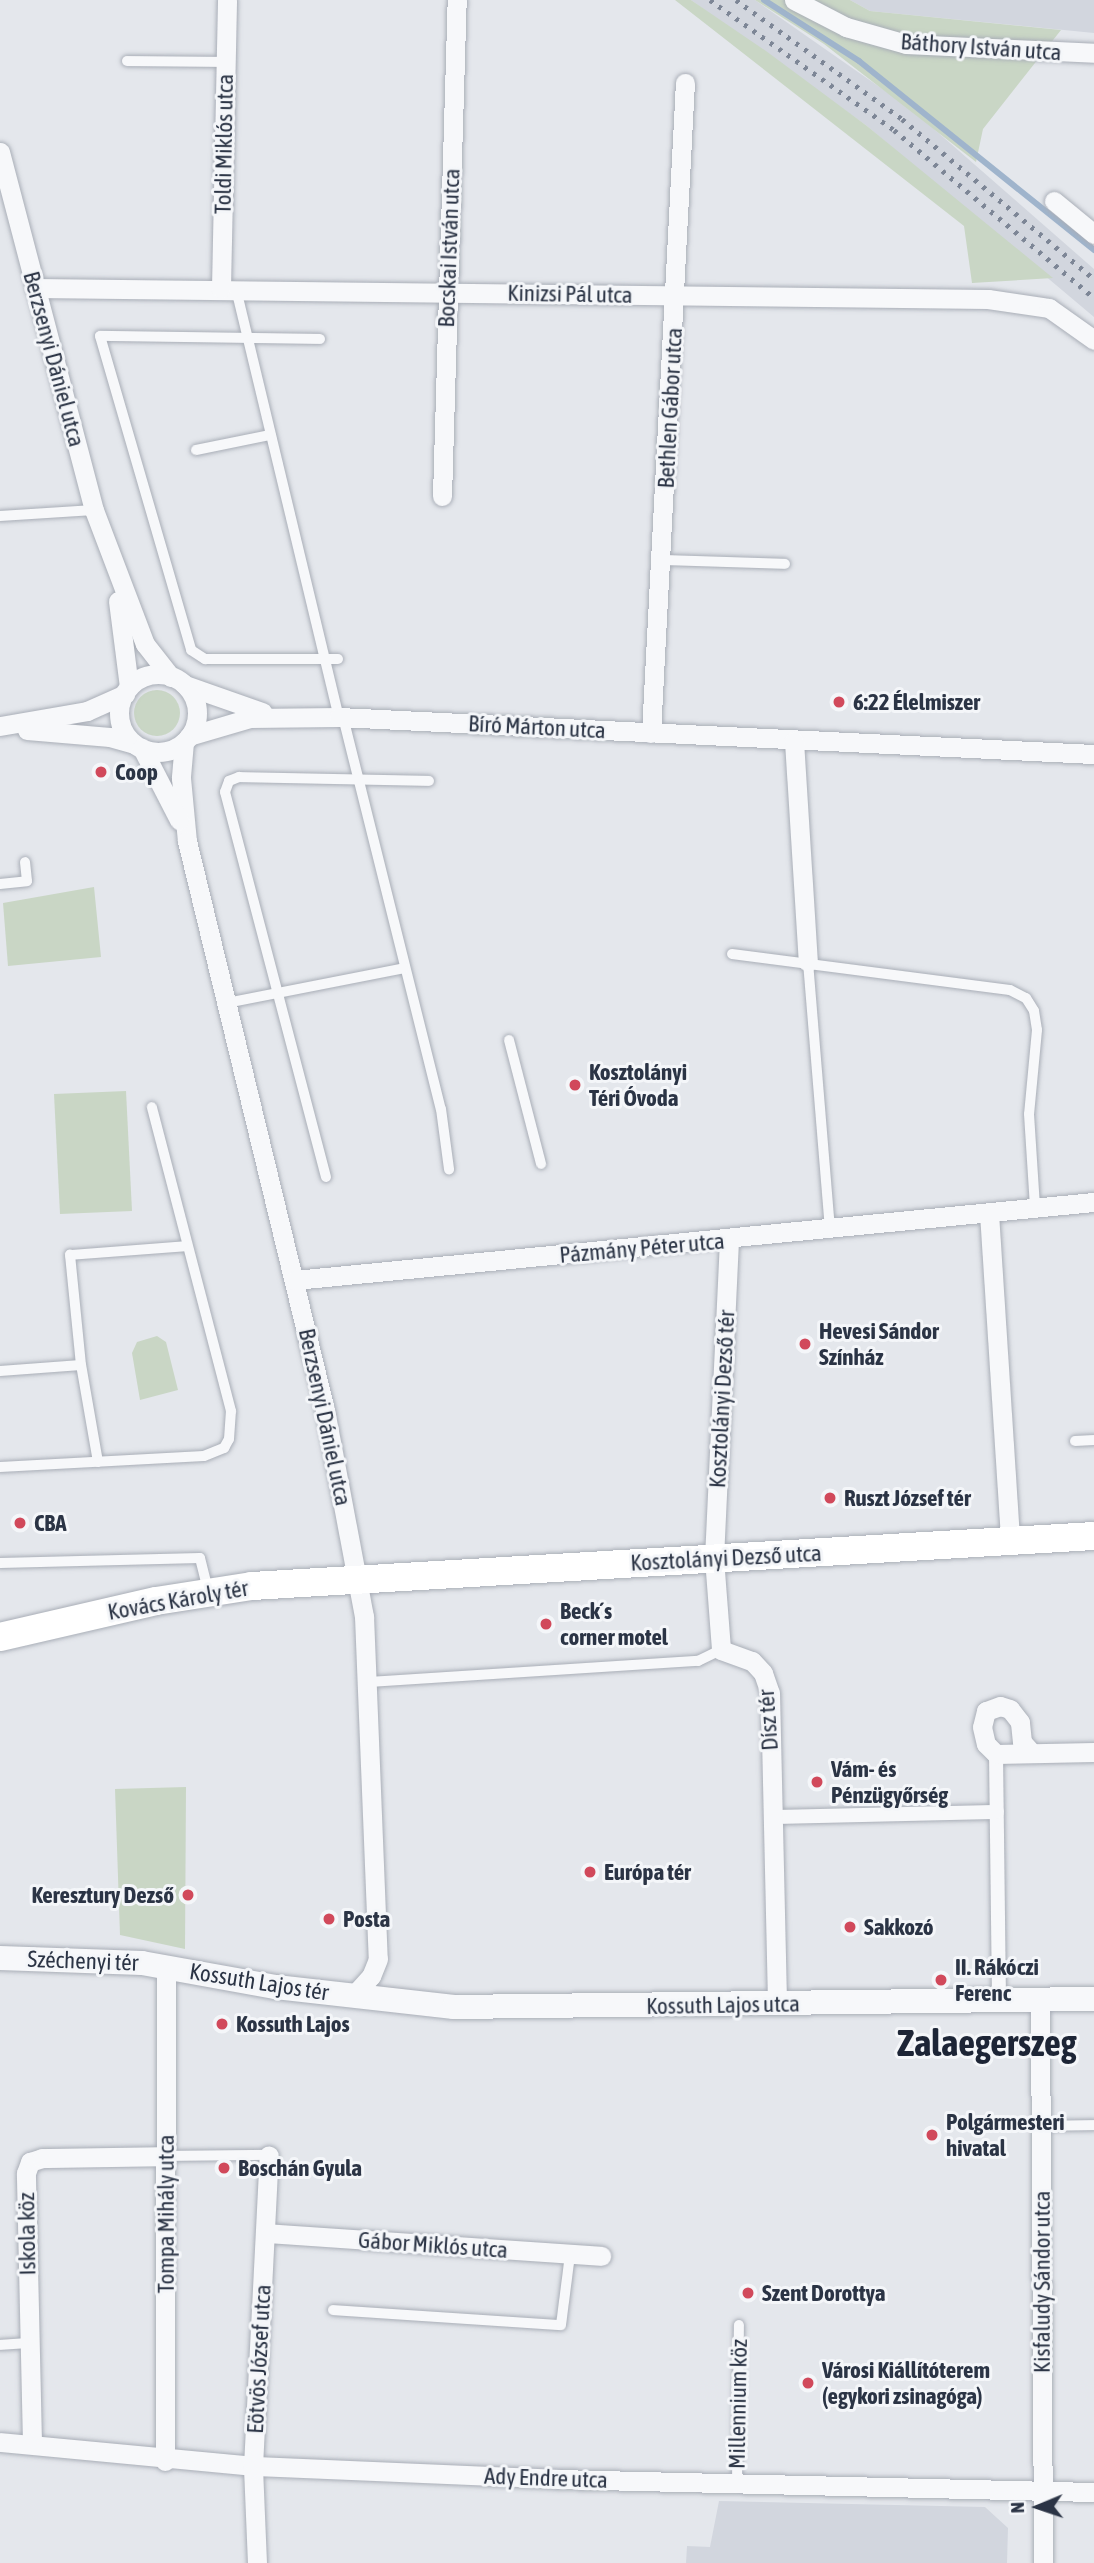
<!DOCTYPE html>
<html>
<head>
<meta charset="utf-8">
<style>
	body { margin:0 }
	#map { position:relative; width:1094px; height:2563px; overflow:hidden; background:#e4e7ec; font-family:"Asap Condensed",sans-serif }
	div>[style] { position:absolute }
	.built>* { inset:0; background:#d2d6de }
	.green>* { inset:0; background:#c9d6c5 }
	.round { border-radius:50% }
	.stream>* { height:6px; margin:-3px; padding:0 3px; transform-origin:3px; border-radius:3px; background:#9fb4cc }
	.roads { filter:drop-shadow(0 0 2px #a9aeb7) drop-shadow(0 0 2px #a9aeb7) }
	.service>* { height:10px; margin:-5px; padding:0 5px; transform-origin:5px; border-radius:5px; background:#f7f8fa }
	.pedestrian>* { height:14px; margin:-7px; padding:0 7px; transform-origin:7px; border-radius:7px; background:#f7f8fa }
	.minor>* { height:19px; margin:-9.5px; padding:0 9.5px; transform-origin:9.5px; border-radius:9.5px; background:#f7f8fa }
	.minor>.ring { margin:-9.5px; padding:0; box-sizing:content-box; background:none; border:19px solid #f7f8fa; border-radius:50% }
	.tertiary>* { height:24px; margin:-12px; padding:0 12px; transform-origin:12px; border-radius:12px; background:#f7f8fa }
	.secondary>* { height:28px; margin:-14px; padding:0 14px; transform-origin:14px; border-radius:14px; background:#fff }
	.rail>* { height:5px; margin-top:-2.5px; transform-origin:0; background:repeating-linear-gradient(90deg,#7d8696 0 3.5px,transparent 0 10.5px) }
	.dots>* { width:19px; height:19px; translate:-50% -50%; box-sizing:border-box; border:4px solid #f4f6f9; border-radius:50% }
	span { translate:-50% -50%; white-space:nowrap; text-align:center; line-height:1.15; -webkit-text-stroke:6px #f4f6f9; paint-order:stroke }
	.street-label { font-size:23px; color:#2b3445 }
	.poi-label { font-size:23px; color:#2b3445; font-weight:700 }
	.left { translate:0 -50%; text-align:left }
	.right { translate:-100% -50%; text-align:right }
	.town-label { font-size:37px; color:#1d2536; font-weight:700 }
	.north { position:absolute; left:1003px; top:2472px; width:70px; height:70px; -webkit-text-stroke:5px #f4f6f9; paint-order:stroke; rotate:268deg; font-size:19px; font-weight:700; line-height:28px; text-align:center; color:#2b3445 }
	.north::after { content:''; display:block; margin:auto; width:24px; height:32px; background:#2b3445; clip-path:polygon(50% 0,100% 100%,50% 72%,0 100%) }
</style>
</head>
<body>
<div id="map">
	<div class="built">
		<i style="clip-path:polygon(691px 0,755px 0,911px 109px,1094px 269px,1094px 317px,867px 126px)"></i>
		<i style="clip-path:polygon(850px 0,1094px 0,1094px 33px,870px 11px)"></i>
		<i style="clip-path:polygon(719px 2501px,985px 2507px,1008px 2528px,1007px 2563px,686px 2563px,687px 2546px,710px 2547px)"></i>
	</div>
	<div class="green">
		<i style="clip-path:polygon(675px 0,691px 0,766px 51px,867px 126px,1053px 278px,972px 283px,964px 226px)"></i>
		<i style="clip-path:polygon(755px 0,850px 0,870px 11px,1061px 30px,983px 129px,976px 162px,824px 44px)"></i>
		<i class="round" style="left:134px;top:690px;width:46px;height:46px"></i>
		<i style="clip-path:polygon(94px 887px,101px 957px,8px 966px,3px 903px)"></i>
		<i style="clip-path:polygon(126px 1091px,132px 1211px,60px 1214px,54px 1094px)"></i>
		<i style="clip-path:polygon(157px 1336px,166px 1342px,178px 1390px,140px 1400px,132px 1353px,137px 1342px)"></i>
		<i style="clip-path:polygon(186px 1787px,185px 1949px,120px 1935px,115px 1789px)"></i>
	</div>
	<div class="stream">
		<i style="left:764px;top:0;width:113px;rotate:32.7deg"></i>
		<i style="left:859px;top:61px;width:302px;rotate:38.8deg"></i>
	</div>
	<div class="roads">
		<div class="service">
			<i style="left:127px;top:61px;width:99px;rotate:0.6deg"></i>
			<i style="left:236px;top:289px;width:440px;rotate:76.5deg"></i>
			<i style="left:320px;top:339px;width:220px;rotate:-179.2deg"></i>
			<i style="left:100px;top:336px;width:327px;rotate:73.8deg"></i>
			<i style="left:191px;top:650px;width:17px;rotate:33deg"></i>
			<i style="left:205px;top:659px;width:133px"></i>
			<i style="left:196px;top:450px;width:76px;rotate:-11.5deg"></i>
			<i style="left:0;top:516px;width:94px;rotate:-3.7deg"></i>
			<i style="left:661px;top:560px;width:124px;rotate:1.8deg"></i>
			<i style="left:343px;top:717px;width:404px;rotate:76deg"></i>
			<i style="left:441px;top:1109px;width:61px;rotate:82.4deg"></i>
			<i style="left:0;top:884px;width:27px;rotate:-6deg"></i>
			<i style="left:27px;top:881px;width:19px;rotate:-96deg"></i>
			<i style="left:732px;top:954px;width:280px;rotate:7.4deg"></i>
			<i style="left:1010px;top:990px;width:18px;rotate:27deg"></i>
			<i style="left:1026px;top:998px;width:15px;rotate:58deg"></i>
			<i style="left:1034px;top:1011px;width:19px;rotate:81deg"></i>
			<i style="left:1037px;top:1030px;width:84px;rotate:95.4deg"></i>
			<i style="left:1029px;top:1114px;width:94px;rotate:86.3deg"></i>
			<i style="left:808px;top:962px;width:269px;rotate:85.3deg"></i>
			<i style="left:227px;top:1003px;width:181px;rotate:-11.1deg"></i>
			<i style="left:509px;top:1040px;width:128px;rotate:75.5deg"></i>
			<i style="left:326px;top:1177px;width:398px;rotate:-104.7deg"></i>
			<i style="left:225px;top:792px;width:12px;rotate:-70deg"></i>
			<i style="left:229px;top:781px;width:11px;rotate:-22deg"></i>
			<i style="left:239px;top:777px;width:190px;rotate:1.2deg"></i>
			<i style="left:0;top:1371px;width:81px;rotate:-4.2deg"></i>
			<i style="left:1075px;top:1441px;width:19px;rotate:-3deg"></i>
			<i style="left:98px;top:1462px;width:98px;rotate:-99.9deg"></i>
			<i style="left:81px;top:1365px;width:111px;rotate:-95.7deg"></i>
			<i style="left:70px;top:1255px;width:117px;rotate:-4.4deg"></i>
			<i style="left:0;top:1467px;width:204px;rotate:-3.1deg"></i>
			<i style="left:204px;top:1456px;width:22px;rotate:-22deg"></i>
			<i style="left:224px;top:1448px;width:10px;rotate:-61deg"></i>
			<i style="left:229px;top:1439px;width:28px;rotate:-86deg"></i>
			<i style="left:231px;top:1411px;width:314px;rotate:-104.6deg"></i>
			<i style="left:0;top:1563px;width:200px;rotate:-1.4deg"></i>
			<i style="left:200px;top:1558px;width:34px;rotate:76deg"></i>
			<i style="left:369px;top:1682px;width:330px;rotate:-3.7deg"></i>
			<i style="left:698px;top:1661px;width:25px;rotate:-26deg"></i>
			<i style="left:1042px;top:2126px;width:52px;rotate:-1.1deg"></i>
			<i style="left:166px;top:2156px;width:103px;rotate:-0.6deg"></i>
			<i style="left:333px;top:2310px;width:228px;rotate:3.8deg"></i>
			<i style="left:561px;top:2325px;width:71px;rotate:-82.7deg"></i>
			<i style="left:0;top:2345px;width:30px;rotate:-4deg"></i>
			<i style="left:737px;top:2483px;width:158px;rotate:-89.3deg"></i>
		</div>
		<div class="pedestrian">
			<i style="left:996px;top:1754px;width:247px;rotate:89.3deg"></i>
			<i style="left:772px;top:1817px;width:225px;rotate:-1.3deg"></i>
		</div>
		<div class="minor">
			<i style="left:794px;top:0;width:59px;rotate:27.4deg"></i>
			<i style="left:846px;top:27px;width:62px;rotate:15.8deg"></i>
			<i style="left:906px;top:44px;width:188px;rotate:2.7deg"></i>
			<i style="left:0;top:152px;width:370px;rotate:75.3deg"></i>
			<i style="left:94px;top:510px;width:143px;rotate:69.2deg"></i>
			<i style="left:145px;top:644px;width:42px;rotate:51.8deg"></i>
			<i style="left:1054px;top:201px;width:52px;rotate:39.5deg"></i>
			<i style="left:35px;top:288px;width:953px;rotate:0.66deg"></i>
			<i style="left:988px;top:299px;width:62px;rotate:8.4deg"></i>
			<i style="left:1049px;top:308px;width:55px;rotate:35.4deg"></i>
			<i style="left:221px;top:288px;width:288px;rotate:-88.8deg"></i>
			<i style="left:442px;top:496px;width:496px;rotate:-88.3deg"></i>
			<i style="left:118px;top:601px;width:87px;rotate:82.7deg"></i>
			<i class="ring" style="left:119px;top:674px;width:59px;height:59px"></i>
			<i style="left:185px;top:685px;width:82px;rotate:19.3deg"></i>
			<i style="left:0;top:726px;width:88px;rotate:-9.8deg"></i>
			<i style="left:87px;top:711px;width:42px;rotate:-24.1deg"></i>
			<i style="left:27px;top:730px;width:83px;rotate:4.8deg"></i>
			<i style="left:110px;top:737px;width:25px;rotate:16deg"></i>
			<i style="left:651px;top:733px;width:651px;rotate:-87.01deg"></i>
			<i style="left:189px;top:736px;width:64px;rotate:-16.4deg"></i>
			<i style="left:250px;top:718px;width:89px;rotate:-0.6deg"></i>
			<i style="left:339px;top:717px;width:756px;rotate:2.81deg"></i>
			<i style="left:794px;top:741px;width:221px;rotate:86.4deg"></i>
			<i style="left:184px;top:742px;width:36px;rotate:95deg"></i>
			<i style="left:181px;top:778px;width:63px;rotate:84.6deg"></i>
			<i style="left:187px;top:841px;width:585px;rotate:76.37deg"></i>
			<i style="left:325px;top:1410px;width:210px;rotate:79.3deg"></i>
			<i style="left:364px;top:1616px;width:343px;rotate:87.7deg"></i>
			<i style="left:378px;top:1959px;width:18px;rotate:112deg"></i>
			<i style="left:371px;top:1976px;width:28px;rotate:132deg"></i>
			<i style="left:142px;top:748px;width:81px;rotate:62.8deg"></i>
			<i style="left:989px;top:1213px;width:329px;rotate:86.3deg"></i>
			<i style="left:729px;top:1240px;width:318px;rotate:92.7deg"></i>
			<i style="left:714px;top:1558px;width:92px;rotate:85.6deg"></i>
			<i style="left:721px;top:1650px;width:33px;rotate:20deg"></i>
			<i style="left:752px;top:1661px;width:16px;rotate:47deg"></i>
			<i style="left:763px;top:1673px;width:21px;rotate:71deg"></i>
			<i style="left:770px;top:1693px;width:311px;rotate:88.7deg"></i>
			<i style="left:295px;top:1280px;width:803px;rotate:-5.58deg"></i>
			<i style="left:1032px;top:1753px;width:15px;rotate:-132deg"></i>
			<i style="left:1022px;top:1742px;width:20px;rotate:-96deg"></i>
			<i style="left:1020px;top:1722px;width:16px;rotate:-128deg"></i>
			<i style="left:1010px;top:1709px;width:10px;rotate:-163deg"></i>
			<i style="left:1000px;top:1706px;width:15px;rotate:160deg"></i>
			<i style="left:986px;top:1711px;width:16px;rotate:104deg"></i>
			<i style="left:982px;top:1727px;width:17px;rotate:77deg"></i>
			<i style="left:986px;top:1744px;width:14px;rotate:45deg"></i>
			<i style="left:996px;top:1754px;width:98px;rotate:-1.2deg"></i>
			<i style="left:1040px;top:2000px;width:563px;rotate:89.69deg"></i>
			<i style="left:266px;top:2233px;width:336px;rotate:3.9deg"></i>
			<i style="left:0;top:2442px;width:254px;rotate:5.4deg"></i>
			<i style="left:253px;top:2466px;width:304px;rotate:2.4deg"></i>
			<i style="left:557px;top:2479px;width:537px;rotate:1.39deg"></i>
			<i style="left:32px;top:2443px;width:270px;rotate:-91.3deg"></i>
			<i style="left:26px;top:2173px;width:12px;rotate:-70deg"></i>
			<i style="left:30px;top:2162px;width:13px;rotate:-18deg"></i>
			<i style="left:42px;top:2158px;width:124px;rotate:-0.9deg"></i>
			<i style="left:165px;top:2461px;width:494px;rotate:-89.9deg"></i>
			<i style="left:257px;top:2563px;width:97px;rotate:-92.4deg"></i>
			<i style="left:253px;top:2466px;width:311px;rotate:-87.1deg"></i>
		</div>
		<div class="tertiary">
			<i style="left:0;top:1958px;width:142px;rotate:2deg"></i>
			<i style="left:142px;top:1963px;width:136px;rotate:10.2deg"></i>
			<i style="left:276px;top:1987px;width:179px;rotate:6.4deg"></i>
			<i style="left:454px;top:2007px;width:640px;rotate:-0.72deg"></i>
		</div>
		<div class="secondary">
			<i style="left:0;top:1637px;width:160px;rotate:-13deg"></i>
			<i style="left:156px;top:1601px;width:97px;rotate:-8.9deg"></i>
			<i style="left:252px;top:1586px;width:843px;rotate:-3.4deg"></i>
		</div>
	</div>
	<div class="rail">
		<i style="left:710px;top:0;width:225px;rotate:35.2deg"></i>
		<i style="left:894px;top:130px;width:261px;rotate:40deg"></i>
		<i style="left:736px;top:0;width:204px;rotate:35.6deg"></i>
		<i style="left:902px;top:119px;width:250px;rotate:39.8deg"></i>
	</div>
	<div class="dots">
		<i style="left:839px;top:702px;background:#d1495b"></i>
		<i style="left:101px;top:772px;background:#d1495b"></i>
		<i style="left:575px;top:1085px;background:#d1495b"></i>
		<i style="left:805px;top:1344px;background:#d1495b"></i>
		<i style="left:830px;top:1498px;background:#d1495b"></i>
		<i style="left:20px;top:1523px;background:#d1495b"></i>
		<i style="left:546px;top:1624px;background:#d1495b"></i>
		<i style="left:817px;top:1782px;background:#d1495b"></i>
		<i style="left:590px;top:1872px;background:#d1495b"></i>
		<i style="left:188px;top:1895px;background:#d1495b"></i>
		<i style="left:329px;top:1919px;background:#d1495b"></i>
		<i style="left:850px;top:1927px;background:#d1495b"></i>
		<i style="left:941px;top:1980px;background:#d1495b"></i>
		<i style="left:222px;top:2024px;background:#d1495b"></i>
		<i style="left:932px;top:2135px;background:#d1495b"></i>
		<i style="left:224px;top:2168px;background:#d1495b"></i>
		<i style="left:748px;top:2293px;background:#d1495b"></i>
		<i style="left:808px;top:2383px;background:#d1495b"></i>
	</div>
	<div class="street-label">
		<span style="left:981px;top:47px;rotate:4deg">Báthory István utca</span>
		<span style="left:224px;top:144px;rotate:-89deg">Toldi Miklós utca</span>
		<span style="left:449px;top:248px;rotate:-88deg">Bocskai István utca</span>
		<span style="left:570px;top:294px;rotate:1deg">Kinizsi Pál utca</span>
		<span style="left:54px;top:359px;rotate:75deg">Berzsenyi Dániel utca</span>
		<span style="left:670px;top:408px;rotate:-87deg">Bethlen Gábor utca</span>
		<span style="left:537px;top:727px;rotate:3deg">Bíró Márton utca</span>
		<span style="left:642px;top:1248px;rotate:-5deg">Pázmány Péter utca</span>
		<span style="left:722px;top:1399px;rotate:-87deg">Kosztolányi Dezső tér</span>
		<span style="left:325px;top:1417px;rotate:78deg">Berzsenyi Dániel utca</span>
		<span style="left:726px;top:1558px;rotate:-3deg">Kosztolányi Dezső utca</span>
		<span style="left:178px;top:1600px;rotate:-10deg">Kovács Károly tér</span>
		<span style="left:768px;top:1720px;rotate:-94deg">Dísz tér</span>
		<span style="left:83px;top:1961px;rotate:2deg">Széchenyi tér</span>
		<span style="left:259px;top:1982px;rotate:9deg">Kossuth Lajos tér</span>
		<span style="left:723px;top:2005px;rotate:-1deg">Kossuth Lajos utca</span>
		<span style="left:166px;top:2214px;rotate:-90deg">Tompa Mihály utca</span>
		<span style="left:27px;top:2234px;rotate:-91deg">Iskola köz</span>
		<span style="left:433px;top:2245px;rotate:4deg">Gábor Miklós utca</span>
		<span style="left:1042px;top:2282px;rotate:-90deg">Kisfaludy Sándor utca</span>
		<span style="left:259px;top:2359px;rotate:-87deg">Eötvös József utca</span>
		<span style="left:738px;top:2404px;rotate:-89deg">Millennium köz</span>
		<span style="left:546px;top:2478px;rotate:2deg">Ady Endre utca</span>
	</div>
	<div class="poi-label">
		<span class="left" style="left:853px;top:702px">6:22 Élelmiszer</span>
		<span class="left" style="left:115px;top:772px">Coop</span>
		<span class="left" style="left:589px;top:1085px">Kosztolányi<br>Téri Óvoda</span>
		<span class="left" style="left:819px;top:1344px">Hevesi Sándor<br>Színház</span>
		<span class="left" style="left:844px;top:1498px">Ruszt József tér</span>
		<span class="left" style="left:34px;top:1523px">CBA</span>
		<span class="left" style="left:560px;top:1624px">Beck´s<br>corner motel</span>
		<span class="left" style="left:831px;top:1782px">Vám- és<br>Pénzügyőrség</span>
		<span class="left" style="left:604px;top:1872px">Európa tér</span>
		<span class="right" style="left:174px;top:1895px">Keresztury Dezső</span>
		<span class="left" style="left:343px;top:1919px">Posta</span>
		<span class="left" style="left:864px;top:1927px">Sakkozó</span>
		<span class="left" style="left:955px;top:1980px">II. Rákóczi<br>Ferenc</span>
		<span class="left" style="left:236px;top:2024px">Kossuth Lajos</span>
		<span class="left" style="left:946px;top:2135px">Polgármesteri<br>hivatal</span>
		<span class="left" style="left:238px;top:2168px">Boschán Gyula</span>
		<span class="left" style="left:762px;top:2293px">Szent Dorottya</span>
		<span class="left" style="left:822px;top:2383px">Városi Kiállítóterem<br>(egykori zsinagóga)</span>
	</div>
	<div class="town-label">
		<span style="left:987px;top:2043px">Zalaegerszeg</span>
	</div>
	<div class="north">N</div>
</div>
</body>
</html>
